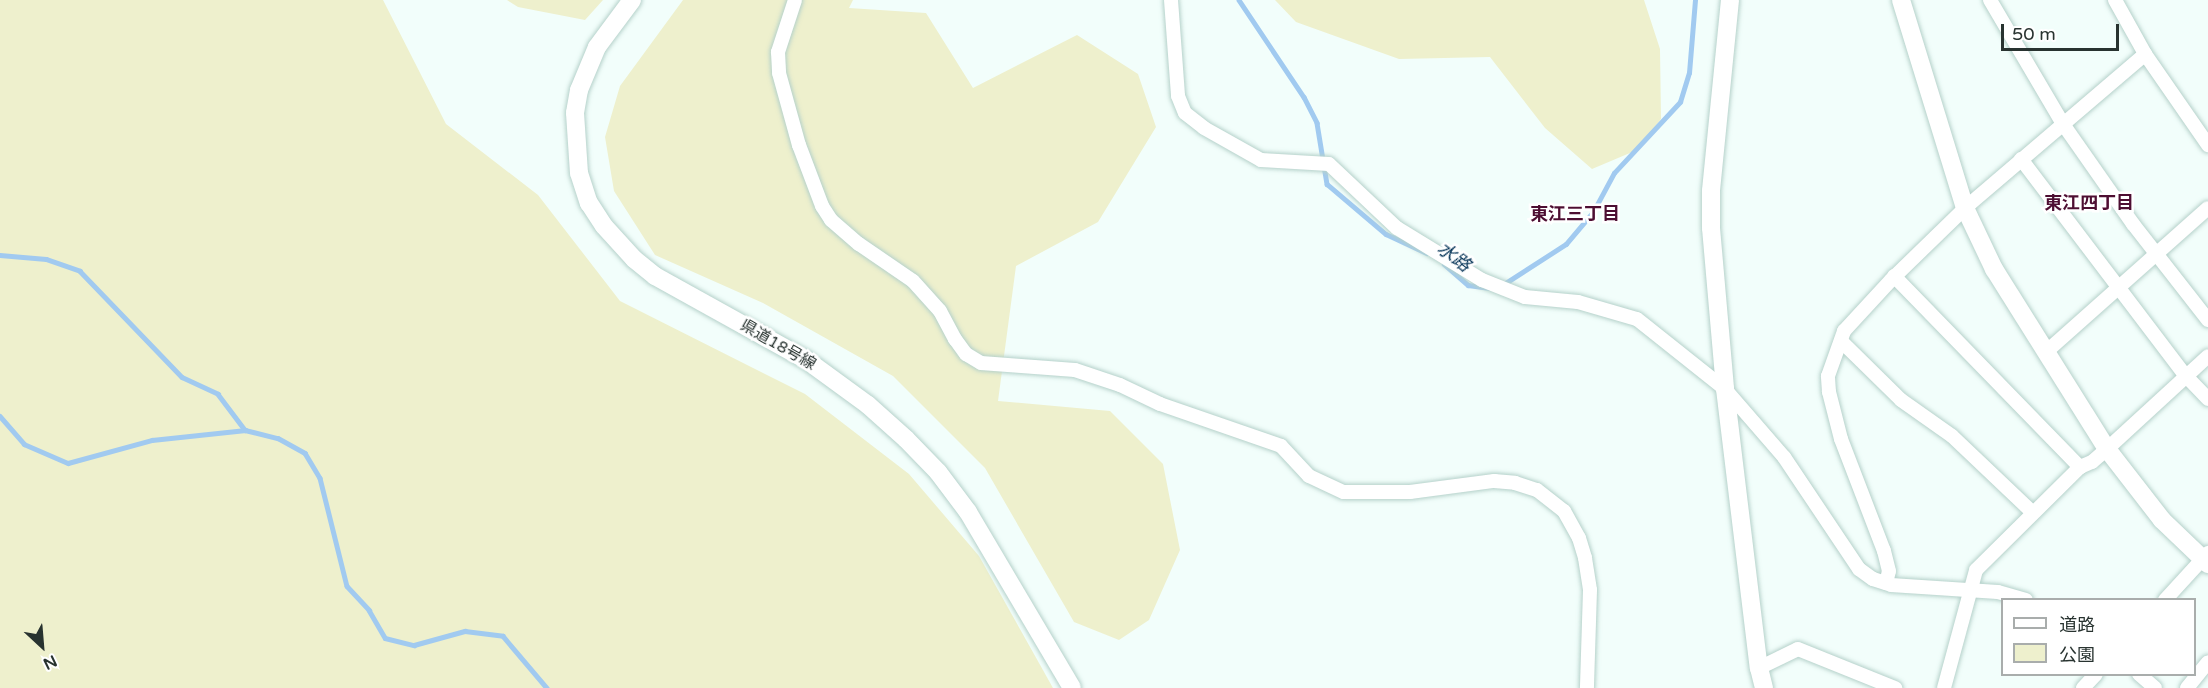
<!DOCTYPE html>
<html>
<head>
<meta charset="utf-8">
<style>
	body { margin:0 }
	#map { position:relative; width:2208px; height:688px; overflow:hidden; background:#f2fefb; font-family:"Varela Round","Noto Sans JP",sans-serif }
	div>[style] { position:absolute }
	.green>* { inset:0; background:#eef0cd }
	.stream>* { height:4.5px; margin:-2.25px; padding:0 2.25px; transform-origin:2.25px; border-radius:2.25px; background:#a1caf0 }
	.roads { filter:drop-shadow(0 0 2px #b5d1ca) drop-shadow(0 0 2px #b5d1ca) }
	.street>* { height:14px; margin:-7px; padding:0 7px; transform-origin:7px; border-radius:7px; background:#fff }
	.secondary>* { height:18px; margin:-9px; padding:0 9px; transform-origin:9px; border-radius:9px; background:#fff }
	span { translate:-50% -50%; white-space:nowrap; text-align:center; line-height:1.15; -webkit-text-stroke:5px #fff; paint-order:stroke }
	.street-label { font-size:16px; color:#283330 }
	.neighbourhood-label { font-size:18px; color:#4d0e32; font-weight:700 }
	.water-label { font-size:18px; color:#033256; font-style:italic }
	.legend { position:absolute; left:2001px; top:598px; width:195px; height:78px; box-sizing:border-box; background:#fff; border:2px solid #a9adac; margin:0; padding:8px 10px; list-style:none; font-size:18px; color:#283330 }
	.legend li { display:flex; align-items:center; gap:12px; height:30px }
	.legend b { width:30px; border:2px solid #a9adac }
	.north { position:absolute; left:12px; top:616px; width:60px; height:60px; -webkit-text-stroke:4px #fff; paint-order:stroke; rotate:154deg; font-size:16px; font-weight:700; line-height:24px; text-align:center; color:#283330 }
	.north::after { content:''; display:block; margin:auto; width:21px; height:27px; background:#283330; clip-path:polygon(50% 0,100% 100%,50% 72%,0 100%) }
	.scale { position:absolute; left:2001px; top:24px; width:118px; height:27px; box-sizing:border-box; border:3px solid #283330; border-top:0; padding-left:8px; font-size:18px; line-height:21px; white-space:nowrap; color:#283330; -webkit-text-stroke:4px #fff; paint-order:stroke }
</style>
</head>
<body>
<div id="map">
	<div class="green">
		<i style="clip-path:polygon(0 0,383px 0,446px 124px,538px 195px,620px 301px,805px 394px,909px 474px,979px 556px,1053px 688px,0 688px)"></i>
		<i style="clip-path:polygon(507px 0,603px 0,585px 20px,518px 7px)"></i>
		<i style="clip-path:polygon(683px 0,853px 0,849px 8px,926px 13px,973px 88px,1077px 35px,1138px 74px,1156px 127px,1098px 222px,1016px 266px,998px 401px,1110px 411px,1163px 464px,1180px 550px,1149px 620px,1119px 640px,1074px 622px,985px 468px,893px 376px,763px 303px,655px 255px,614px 191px,605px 137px,620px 86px)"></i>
		<i style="clip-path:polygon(1275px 0,1644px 0,1660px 49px,1661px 119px,1637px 150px,1592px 169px,1545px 128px,1490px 57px,1399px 59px,1296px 22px)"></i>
	</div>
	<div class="stream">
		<i style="left:1239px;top:0;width:117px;rotate:56.2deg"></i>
		<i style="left:1304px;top:97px;width:29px;rotate:63deg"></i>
		<i style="left:1317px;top:123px;width:62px;rotate:80.7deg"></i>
		<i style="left:1327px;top:184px;width:77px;rotate:40.3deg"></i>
		<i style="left:1386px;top:234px;width:45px;rotate:24.9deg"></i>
		<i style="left:0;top:255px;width:46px;rotate:5deg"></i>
		<i style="left:46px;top:259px;width:36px;rotate:19deg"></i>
		<i style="left:80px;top:271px;width:147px;rotate:46.1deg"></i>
		<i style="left:182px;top:377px;width:40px;rotate:25deg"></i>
		<i style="left:218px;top:394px;width:45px;rotate:53.1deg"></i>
		<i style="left:245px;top:430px;width:34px;rotate:14deg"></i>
		<i style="left:278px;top:438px;width:31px;rotate:29deg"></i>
		<i style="left:305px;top:453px;width:29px;rotate:59deg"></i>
		<i style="left:320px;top:478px;width:111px;rotate:76deg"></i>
		<i style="left:347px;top:586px;width:33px;rotate:47deg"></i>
		<i style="left:369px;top:610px;width:32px;rotate:60deg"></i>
		<i style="left:385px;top:638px;width:30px;rotate:14deg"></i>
		<i style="left:414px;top:645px;width:53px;rotate:-15.4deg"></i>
		<i style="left:465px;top:631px;width:38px;rotate:7deg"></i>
		<i style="left:503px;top:636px;width:68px;rotate:49.8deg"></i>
		<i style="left:1444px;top:264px;width:32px;rotate:41deg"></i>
		<i style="left:1468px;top:285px;width:22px;rotate:8deg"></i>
		<i style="left:1501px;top:286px;width:77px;rotate:-32.9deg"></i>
		<i style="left:1566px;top:244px;width:42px;rotate:-49.8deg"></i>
		<i style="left:1593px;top:212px;width:44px;rotate:-61.7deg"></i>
		<i style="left:1614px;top:173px;width:97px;rotate:-47.1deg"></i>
		<i style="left:1680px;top:102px;width:30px;rotate:-73deg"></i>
		<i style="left:1689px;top:73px;width:73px;rotate:-85.3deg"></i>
		<i style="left:0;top:416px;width:37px;rotate:49deg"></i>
		<i style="left:24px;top:444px;width:48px;rotate:23.4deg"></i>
		<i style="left:68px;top:463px;width:87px;rotate:-15.3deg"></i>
		<i style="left:152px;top:440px;width:94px;rotate:-6.1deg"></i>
	</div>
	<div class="roads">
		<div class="street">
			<i style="left:795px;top:0;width:55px;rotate:108.1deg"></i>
			<i style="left:778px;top:52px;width:21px;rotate:87deg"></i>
			<i style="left:779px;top:73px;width:75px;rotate:74.5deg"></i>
			<i style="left:799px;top:145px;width:65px;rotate:69.3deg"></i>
			<i style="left:822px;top:206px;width:17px;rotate:57deg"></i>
			<i style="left:831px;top:220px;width:37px;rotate:41deg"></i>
			<i style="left:859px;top:244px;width:65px;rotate:34.4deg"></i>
			<i style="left:913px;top:281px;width:40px;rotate:48deg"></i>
			<i style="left:940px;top:311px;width:32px;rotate:62deg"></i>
			<i style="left:955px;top:339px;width:19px;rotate:54deg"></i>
			<i style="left:966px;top:354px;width:17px;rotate:31deg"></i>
			<i style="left:981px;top:363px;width:94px;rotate:4.3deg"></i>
			<i style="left:1075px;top:370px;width:47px;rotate:18.4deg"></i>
			<i style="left:1120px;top:385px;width:44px;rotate:25.4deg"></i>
			<i style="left:1160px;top:404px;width:128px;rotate:19.1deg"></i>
			<i style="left:1281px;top:446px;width:41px;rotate:47deg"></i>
			<i style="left:1309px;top:476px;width:38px;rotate:25deg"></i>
			<i style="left:1344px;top:492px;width:66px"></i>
			<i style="left:1410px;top:492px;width:85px;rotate:-7.5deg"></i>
			<i style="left:1494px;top:481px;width:21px;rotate:5deg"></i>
			<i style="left:1515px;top:483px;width:23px;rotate:18deg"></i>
			<i style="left:1537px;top:490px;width:34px;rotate:38deg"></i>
			<i style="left:1564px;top:511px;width:31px;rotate:61deg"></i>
			<i style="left:1579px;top:538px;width:21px;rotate:73deg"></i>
			<i style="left:1585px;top:558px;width:32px;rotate:81deg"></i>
			<i style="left:1590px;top:590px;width:98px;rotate:91.8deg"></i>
			<i style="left:1171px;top:0;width:96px;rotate:85.8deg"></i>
			<i style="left:1178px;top:96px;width:18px;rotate:68deg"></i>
			<i style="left:1185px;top:113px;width:24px;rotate:38deg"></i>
			<i style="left:1204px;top:128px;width:65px;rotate:29.3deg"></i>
			<i style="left:1261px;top:160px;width:68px;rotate:3.4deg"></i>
			<i style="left:1329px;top:164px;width:93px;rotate:43.3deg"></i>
			<i style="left:1397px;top:228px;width:100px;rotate:31.5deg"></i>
			<i style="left:1482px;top:280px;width:46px;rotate:21.6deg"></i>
			<i style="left:1525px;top:297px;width:53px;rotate:5.4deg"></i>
			<i style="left:1578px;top:302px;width:61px;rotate:16.1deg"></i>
			<i style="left:1637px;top:319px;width:112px;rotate:38.5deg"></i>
			<i style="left:1725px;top:389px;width:90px;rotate:49.1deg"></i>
			<i style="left:1784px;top:457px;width:135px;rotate:56.2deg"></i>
			<i style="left:1859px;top:569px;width:17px;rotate:36deg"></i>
			<i style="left:1873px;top:579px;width:19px;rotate:18deg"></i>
			<i style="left:1891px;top:585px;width:107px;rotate:3.7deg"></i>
			<i style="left:1998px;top:592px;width:29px;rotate:16deg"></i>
			<i style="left:1990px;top:0;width:144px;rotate:59.5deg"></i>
			<i style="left:2063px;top:124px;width:122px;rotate:55deg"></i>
			<i style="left:2133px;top:224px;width:122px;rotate:52deg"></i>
			<i style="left:2115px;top:0;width:62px;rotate:60.9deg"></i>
			<i style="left:2145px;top:54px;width:111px;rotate:55.3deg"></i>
			<i style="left:2021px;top:159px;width:273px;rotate:52.8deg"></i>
			<i style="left:2186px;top:376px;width:32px;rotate:46deg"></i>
			<i style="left:1894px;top:276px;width:267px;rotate:45.8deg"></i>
			<i style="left:1841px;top:341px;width:84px;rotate:44.5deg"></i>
			<i style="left:1901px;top:400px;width:62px;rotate:35.2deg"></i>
			<i style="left:1952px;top:436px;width:110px;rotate:43.5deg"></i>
			<i style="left:2047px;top:351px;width:215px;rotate:-41.6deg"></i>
			<i style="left:1886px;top:583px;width:12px;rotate:-76deg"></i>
			<i style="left:1889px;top:571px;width:21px;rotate:-104deg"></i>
			<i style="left:1884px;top:551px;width:120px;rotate:-111deg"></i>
			<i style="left:1841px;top:439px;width:49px;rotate:-104.3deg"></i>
			<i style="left:1829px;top:392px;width:16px;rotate:-94deg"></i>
			<i style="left:1828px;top:376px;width:48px;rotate:-70.4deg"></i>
			<i style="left:1844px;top:331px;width:69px;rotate:-47.3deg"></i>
			<i style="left:1891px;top:280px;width:103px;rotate:-44.2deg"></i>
			<i style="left:1965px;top:208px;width:237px;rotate:-40.5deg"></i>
			<i style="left:2165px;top:600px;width:64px;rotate:-47.5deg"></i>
			<i style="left:1759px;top:668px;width:43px;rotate:-26deg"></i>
			<i style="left:1798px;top:649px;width:105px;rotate:21.9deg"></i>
			<i style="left:2139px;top:674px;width:21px;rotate:41deg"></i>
			<i style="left:1944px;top:688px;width:122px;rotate:-74.8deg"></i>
			<i style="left:1976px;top:570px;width:146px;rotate:-44.7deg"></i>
			<i style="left:2080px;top:467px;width:13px;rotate:-23deg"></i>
			<i style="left:2092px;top:462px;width:20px;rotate:-41deg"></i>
			<i style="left:2107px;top:449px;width:137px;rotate:-42.6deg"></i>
			<i style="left:2083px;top:688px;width:19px;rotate:-47deg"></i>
			<i style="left:2187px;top:688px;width:33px;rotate:-51deg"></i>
		</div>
		<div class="secondary">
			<i style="left:632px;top:0;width:59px;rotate:126.7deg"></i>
			<i style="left:597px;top:47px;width:47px;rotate:112.7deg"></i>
			<i style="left:579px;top:90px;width:23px;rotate:100deg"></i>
			<i style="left:575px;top:113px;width:60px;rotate:86.2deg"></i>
			<i style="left:579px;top:173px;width:32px;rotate:72deg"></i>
			<i style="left:589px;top:203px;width:27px;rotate:57deg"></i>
			<i style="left:604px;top:226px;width:45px;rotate:47.7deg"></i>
			<i style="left:634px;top:259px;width:27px;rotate:39deg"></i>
			<i style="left:655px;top:276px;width:171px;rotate:29deg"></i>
			<i style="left:805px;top:359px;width:78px;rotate:36.1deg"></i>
			<i style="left:868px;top:405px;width:51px;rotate:41.8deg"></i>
			<i style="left:906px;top:439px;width:46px;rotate:45.9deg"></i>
			<i style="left:938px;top:472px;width:50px;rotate:53.1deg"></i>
			<i style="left:968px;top:512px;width:204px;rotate:59.4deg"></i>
			<i style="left:1730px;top:0;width:192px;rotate:95.7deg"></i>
			<i style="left:1711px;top:191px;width:37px;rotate:90deg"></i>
			<i style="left:1711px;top:228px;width:162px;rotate:85deg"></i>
			<i style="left:1725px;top:389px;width:281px;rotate:83.1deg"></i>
			<i style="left:1759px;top:668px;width:21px;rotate:76deg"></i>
			<i style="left:1901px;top:0;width:218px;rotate:72.9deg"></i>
			<i style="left:1965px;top:208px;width:68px;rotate:64.6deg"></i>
			<i style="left:1994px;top:269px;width:213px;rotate:57.9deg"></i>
			<i style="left:2107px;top:449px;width:90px;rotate:52.2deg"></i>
			<i style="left:2162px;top:520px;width:64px;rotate:43.7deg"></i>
		</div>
	</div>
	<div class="street-label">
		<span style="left:778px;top:345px;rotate:30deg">県道18号線</span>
	</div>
	<div class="neighbourhood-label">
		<span style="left:2089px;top:203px">東江四丁目</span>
		<span style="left:1575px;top:214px">東江三丁目</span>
	</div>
	<div class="water-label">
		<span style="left:1454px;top:257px;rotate:37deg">水路</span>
	</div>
	<ul class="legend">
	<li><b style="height:8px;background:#fff"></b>道路</li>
	<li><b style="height:16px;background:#eef0cd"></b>公園</li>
	</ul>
	<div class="north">N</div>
	<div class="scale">50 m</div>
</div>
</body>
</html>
